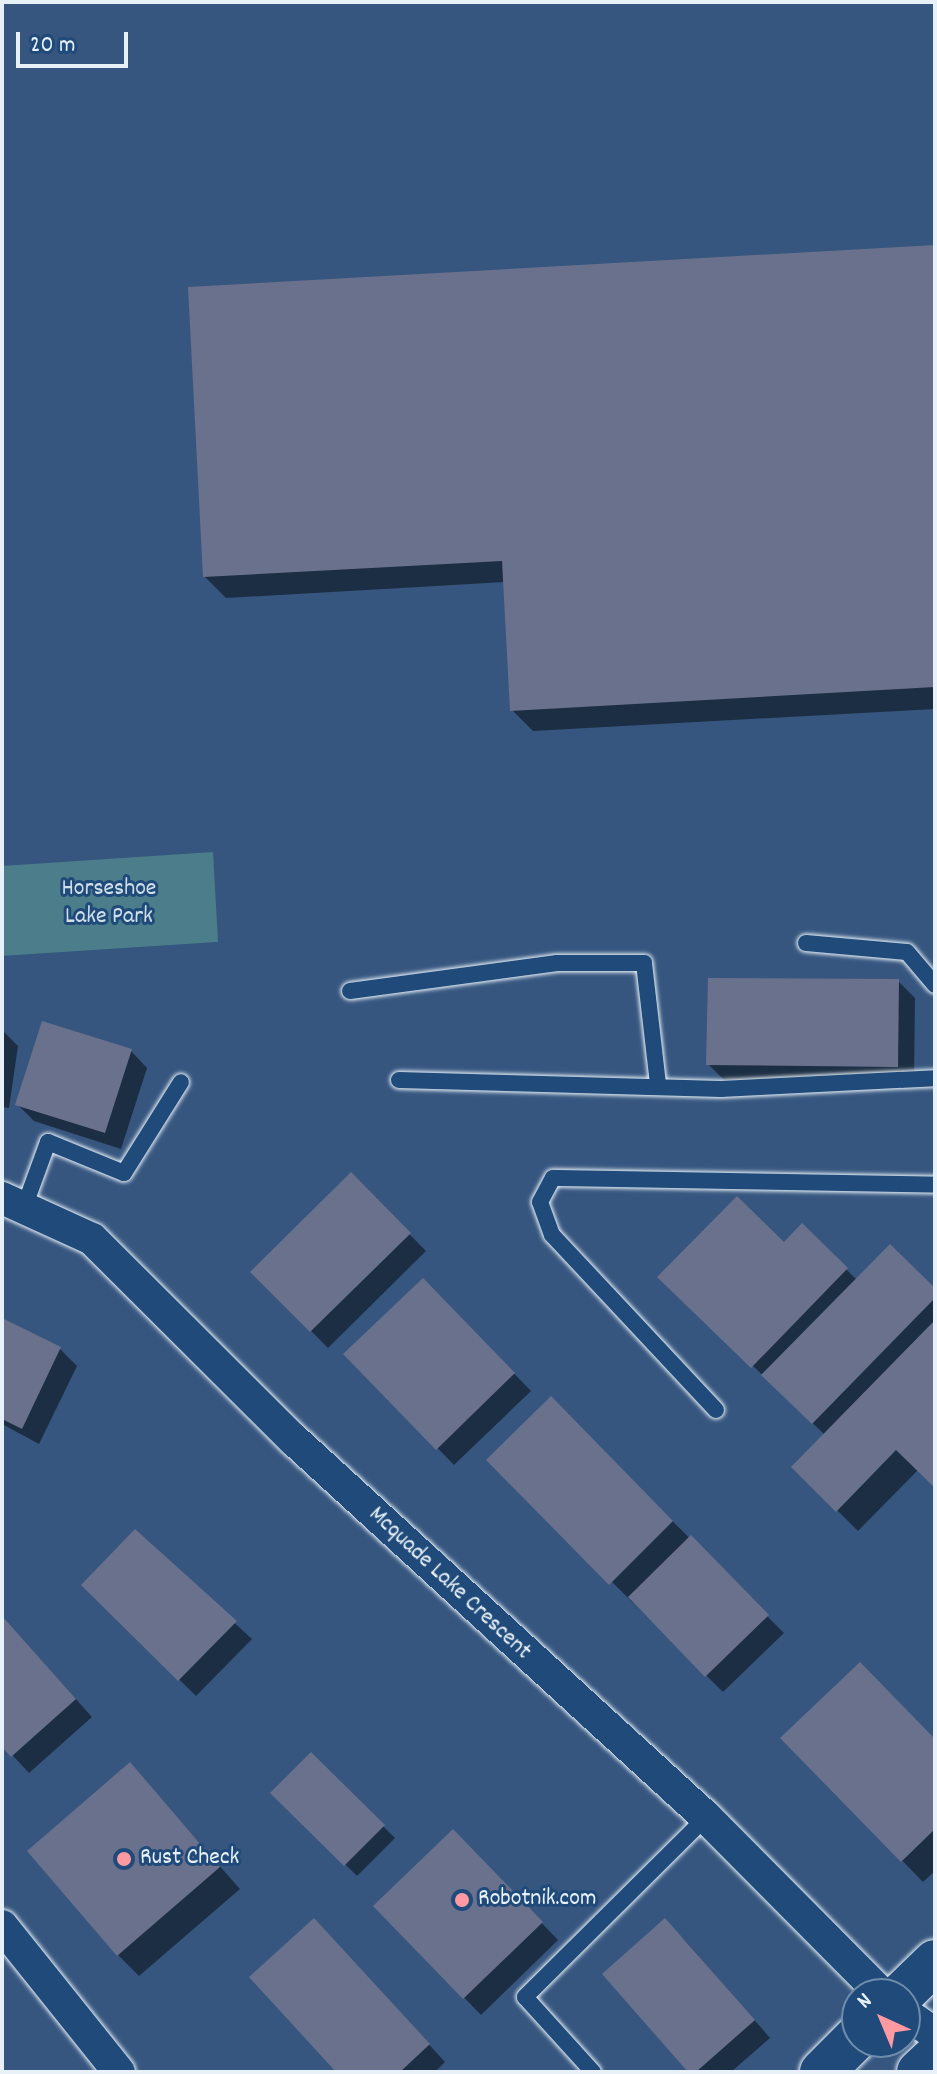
<!DOCTYPE html>
<html>
<head>
<meta charset="utf-8">
<style>
	body { margin:0 }
	#map { position:relative; width:937px; height:2074px; overflow:hidden; background:#1f4a7a; font-family:Dekko,sans-serif }
	div>[style] { position:absolute }
	.built>* { inset:0; background:#36567f }
	.green>* { inset:0; background:#4b7d8a }
	.shadow>* { inset:0; background:#0007 }
	.building>* { inset:0; background:#6a718c }
	.roads { filter:drop-shadow(0 0 2px #e8f1f8) drop-shadow(0 0 2px #e8f1f8) }
	.lane>* { height:16px; margin:-8px; padding:0 8px; transform-origin:8px; border-radius:8px; background:#1f4a7a }
	.street>* { height:32px; margin:-16px; padding:0 16px; transform-origin:16px; border-radius:16px; background:#1f4a7a }
	.secondary>* { height:44px; margin:-22px; padding:0 22px; transform-origin:22px; border-radius:22px; background:#1f4a7a }
	.dots>* { width:22px; height:22px; translate:-50% -50%; box-sizing:border-box; border:4px solid #1f4a7a; border-radius:50% }
	span { translate:-50% -50%; white-space:nowrap; text-align:center; line-height:1.15; -webkit-text-stroke:6px #1f4a7a; paint-order:stroke }
	.park-label { font-size:24px; color:#d0e0e8 }
	.street-label { font-size:24px; color:#e8f1f8 }
	.poi-label { font-size:24px; color:#e8f1f8 }
	.left { translate:0 -50%; text-align:left }
	.frame { position:absolute; inset:0; border:4px solid #e8f1f8; pointer-events:none }
	.north { position:absolute; left:841px; top:1978px; width:80px; height:80px; box-sizing:border-box; background:#1f4a7a; border:2px solid #6f8dac; border-radius:50%; rotate:316deg; font-size:22px; font-weight:700; line-height:32px; text-align:center; color:#e8f1f8 }
	.north::after { content:''; display:block; margin:auto; width:28px; height:36px; background:#ff9aa2; clip-path:polygon(50% 0,100% 100%,50% 72%,0 100%) }
	.scale { position:absolute; left:16px; top:32px; width:112px; height:36px; box-sizing:border-box; border:4px solid #e8f1f8; border-top:0; padding-left:10px; font-size:24px; line-height:28px; white-space:nowrap; color:#e8f1f8; -webkit-text-stroke:6px #1f4a7a; paint-order:stroke }
</style>
</head>
<body>
<div id="map">
	<div class="built">
		<i style="clip-path:polygon(evenodd,2px 2px,935px 2px,935px 2072px,2px 2072px,2px 956px,218px 942px,2px 869px,2px 2px,857px 1994px,905px 1994px,905px 2042px,857px 2042px,857px 1994px)"></i>
	</div>
	<div class="green">
		<i style="clip-path:polygon(213px 852px,218px 942px,2px 956px,2px 866px)"></i>
	</div>
	<div class="shadow">
		<i style="clip-path:polygon(935px 247px,935px 709px,533px 731px,512px 710px,505px 582px,226px 598px,205px 577px)"></i>
		<i style="clip-path:polygon(898px 981px,915px 998px,914px 1083px,725px 1081px,708px 1064px)"></i>
		<i style="clip-path:polygon(2px 1030px,18px 1046px,9px 1108px,2px 1107px)"></i>
		<i style="clip-path:polygon(131px 1051px,147px 1068px,121px 1149px,34px 1121px,17px 1104px)"></i>
		<i style="clip-path:polygon(351px 1175px,426px 1251px,328px 1348px,253px 1272px)"></i>
		<i style="clip-path:polygon(802px 1226px,857px 1280px,935px 1291px,935px 1486px,918px 1470px,858px 1531px,794px 1467px,825px 1435px,660px 1277px,784px 1245px)"></i>
		<i style="clip-path:polygon(423px 1280px,531px 1391px,454px 1465px,346px 1354px)"></i>
		<i style="clip-path:polygon(2px 1321px,60px 1349px,77px 1366px,39px 1444px,2px 1424px)"></i>
		<i style="clip-path:polygon(551px 1399px,784px 1633px,723px 1692px,489px 1460px)"></i>
		<i style="clip-path:polygon(135px 1532px,252px 1639px,196px 1696px,83px 1585px)"></i>
		<i style="clip-path:polygon(2px 1617px,92px 1717px,29px 1773px,2px 1744px)"></i>
		<i style="clip-path:polygon(783px 1738px,935px 1741px,935px 1871px,923px 1882px)"></i>
		<i style="clip-path:polygon(311px 1755px,395px 1838px,357px 1876px,273px 1793px)"></i>
		<i style="clip-path:polygon(130px 1765px,240px 1889px,139px 1976px,118px 1955px)"></i>
		<i style="clip-path:polygon(453px 1831px,558px 1940px,481px 2015px,376px 1906px)"></i>
		<i style="clip-path:polygon(331px 1937px,445px 2062px,435px 2072px,339px 2072px)"></i>
		<i style="clip-path:polygon(682px 1937px,770px 2038px,731px 2072px,691px 2072px)"></i>
	</div>
	<div class="building">
		<i style="clip-path:polygon(935px 245px,935px 687px,510px 711px,502px 561px,203px 577px,188px 287px)"></i>
		<i style="clip-path:polygon(708px 978px,899px 979px,898px 1067px,706px 1065px)"></i>
		<i style="clip-path:polygon(42px 1021px,132px 1049px,105px 1133px,15px 1105px)"></i>
		<i style="clip-path:polygon(351px 1172px,411px 1233px,310px 1332px,250px 1272px)"></i>
		<i style="clip-path:polygon(737px 1196px,784px 1242px,802px 1223px,848px 1268px,751px 1368px,657px 1277px)"></i>
		<i style="clip-path:polygon(890px 1244px,935px 1288px,935px 1298px,812px 1424px,761px 1375px)"></i>
		<i style="clip-path:polygon(423px 1278px,515px 1373px,436px 1450px,343px 1354px)"></i>
		<i style="clip-path:polygon(2px 1318px,61px 1347px,22px 1429px,2px 1419px)"></i>
		<i style="clip-path:polygon(935px 1320px,935px 1488px,896px 1450px,836px 1512px,791px 1467px)"></i>
		<i style="clip-path:polygon(551px 1396px,673px 1521px,609px 1585px,486px 1460px)"></i>
		<i style="clip-path:polygon(135px 1529px,237px 1621px,178px 1681px,81px 1585px)"></i>
		<i style="clip-path:polygon(691px 1535px,769px 1615px,705px 1677px,628px 1597px)"></i>
		<i style="clip-path:polygon(2px 1616px,76px 1699px,11px 1757px,2px 1747px)"></i>
		<i style="clip-path:polygon(860px 1662px,935px 1739px,935px 1829px,901px 1862px,780px 1738px)"></i>
		<i style="clip-path:polygon(311px 1752px,385px 1825px,344px 1866px,270px 1793px)"></i>
		<i style="clip-path:polygon(130px 1762px,220px 1867px,117px 1956px,27px 1851px)"></i>
		<i style="clip-path:polygon(453px 1829px,543px 1922px,463px 1999px,373px 1906px)"></i>
		<i style="clip-path:polygon(314px 1918px,430px 2044px,400px 2072px,336px 2072px,249px 1977px)"></i>
		<i style="clip-path:polygon(665px 1918px,755px 2020px,696px 2072px,688px 2072px,602px 1974px)"></i>
	</div>
	<div class="roads">
		<div class="lane">
			<i style="left:806px;top:943px;width:101px;rotate:5.1deg"></i>
			<i style="left:907px;top:952px;width:43px;rotate:49.7deg"></i>
			<i style="left:350px;top:991px;width:209px;rotate:-7.7deg"></i>
			<i style="left:557px;top:963px;width:87px"></i>
			<i style="left:644px;top:963px;width:122px;rotate:83.4deg"></i>
			<i style="left:399px;top:1080px;width:322px;rotate:1.6deg"></i>
			<i style="left:721px;top:1089px;width:214px;rotate:-2.9deg"></i>
			<i style="left:25px;top:1205px;width:67px;rotate:-69.9deg"></i>
			<i style="left:48px;top:1142px;width:82px;rotate:22.2deg"></i>
			<i style="left:124px;top:1173px;width:107px;rotate:-57.9deg"></i>
			<i style="left:716px;top:1410px;width:240px;rotate:-133.1deg"></i>
			<i style="left:552px;top:1235px;width:35px;rotate:-110deg"></i>
			<i style="left:540px;top:1202px;width:27px;rotate:-62deg"></i>
			<i style="left:553px;top:1178px;width:382px;rotate:1deg"></i>
			<i style="left:593px;top:2072px;width:101px;rotate:-132.2deg"></i>
			<i style="left:525px;top:1997px;width:255px;rotate:-44.8deg"></i>
		</div>
		<div class="street">
			<i style="left:2px;top:1198px;width:99px;rotate:24.5deg"></i>
			<i style="left:92px;top:1239px;width:284px;rotate:44.9deg"></i>
			<i style="left:293px;top:1439px;width:560px;rotate:42.47deg"></i>
			<i style="left:706px;top:1817px;width:250px;rotate:45.2deg"></i>
			<i style="left:2px;top:1926px;width:187px;rotate:51.3deg"></i>
			<i style="left:905px;top:2013px;width:37px;rotate:35deg"></i>
		</div>
		<div class="secondary">
			<i style="left:902px;top:1994px;width:46px;rotate:-44.1deg"></i>
			<i style="left:822px;top:2072px;width:49px;rotate:-45deg"></i>
			<i style="left:919px;top:2072px;width:22px;rotate:-43deg"></i>
		</div>
	</div>
	<div class="dots">
		<i style="left:124px;top:1859px;background:#ff9aa2"></i>
		<i style="left:462px;top:1900px;background:#ff9aa2"></i>
	</div>
	<div class="park-label">
		<span style="left:109px;top:904px">Horseshoe<br>Lake Park</span>
	</div>
	<div class="street-label">
		<span style="left:449px;top:1584px;rotate:43deg">Mcquade Lake Crescent</span>
	</div>
	<div class="poi-label">
		<span class="left" style="left:140px;top:1859px">Rust Check</span>
		<span class="left" style="left:478px;top:1900px">Robotnik.com</span>
	</div>
	<div class="frame"></div>
	<div class="north">N</div>
	<div class="scale">20 m</div>
</div>
</body>
</html>
